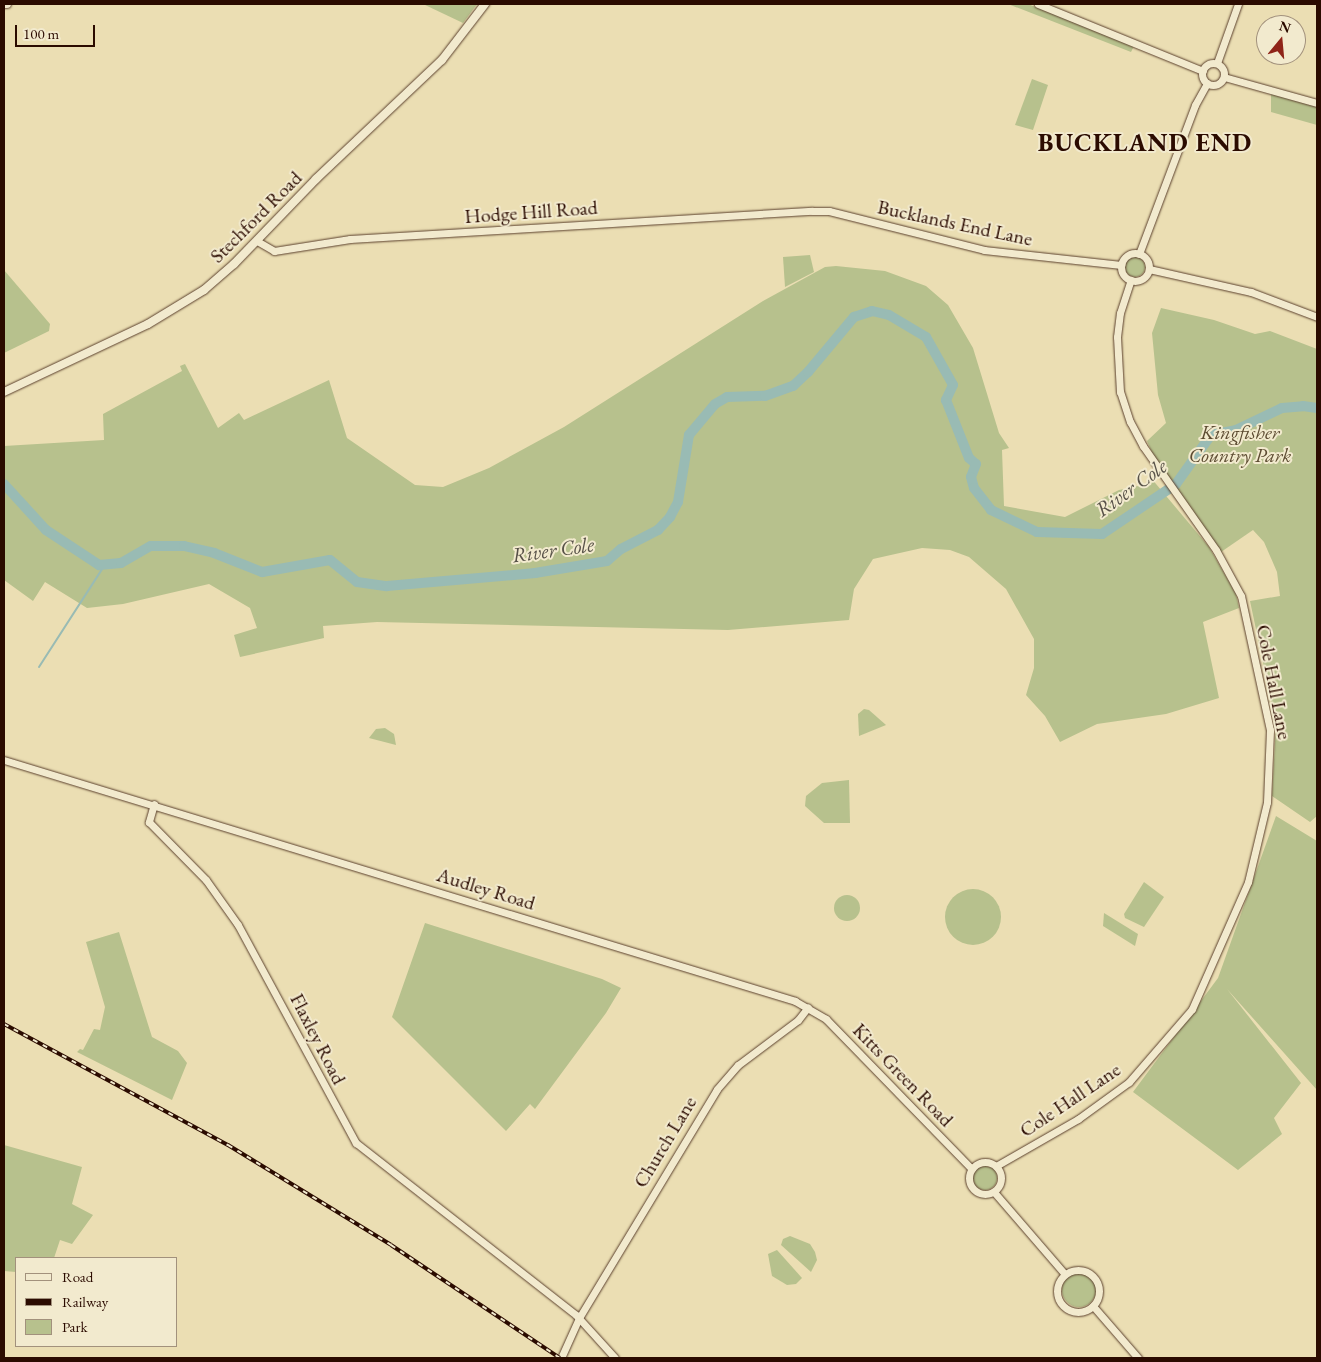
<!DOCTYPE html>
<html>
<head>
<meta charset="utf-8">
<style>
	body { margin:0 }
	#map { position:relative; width:1321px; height:1362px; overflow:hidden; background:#ebdeb3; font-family:"EB Garamond",serif }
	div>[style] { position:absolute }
	.green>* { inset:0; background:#b7c18d }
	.round { border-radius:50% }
	.stream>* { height:2px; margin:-1px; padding:0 1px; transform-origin:1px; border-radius:1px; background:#99bbb4 }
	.river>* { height:10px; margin:-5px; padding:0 5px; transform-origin:5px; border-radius:5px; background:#99bbb4 }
	.roads { filter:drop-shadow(0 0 1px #5b402d) drop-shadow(0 0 1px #5b402d) }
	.tertiary>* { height:7px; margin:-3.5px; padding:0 3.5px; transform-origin:3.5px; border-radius:3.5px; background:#f2eace }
	.tertiary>.ring { margin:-3.5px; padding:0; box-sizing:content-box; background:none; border:7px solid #f2eace; border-radius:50% }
	.secondary>* { height:8px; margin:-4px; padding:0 4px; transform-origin:4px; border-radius:4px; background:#f2eace }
	.rail>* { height:4px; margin-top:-2px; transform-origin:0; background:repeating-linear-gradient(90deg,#f2eace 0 5.5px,#2b0b00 0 11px); box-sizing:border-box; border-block:1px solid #2b0b00 }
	span { translate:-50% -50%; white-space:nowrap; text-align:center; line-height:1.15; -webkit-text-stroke:4px #f2eace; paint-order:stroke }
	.street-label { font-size:20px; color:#2b0b00 }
	.park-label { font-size:20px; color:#5c4b31; font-style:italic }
	.water-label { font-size:21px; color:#575148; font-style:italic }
	.district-label { font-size:25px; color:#2b0b00; font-weight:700; letter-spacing:1px }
	.frame { position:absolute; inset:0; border:5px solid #2b0b00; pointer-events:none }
	.legend { position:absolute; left:15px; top:1257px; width:162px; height:90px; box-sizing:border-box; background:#f2eace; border:1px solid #a2917c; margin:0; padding:6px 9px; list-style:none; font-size:15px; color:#2b0b00 }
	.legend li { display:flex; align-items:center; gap:10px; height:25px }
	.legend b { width:25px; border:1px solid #a2917c }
	.north { position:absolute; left:1256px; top:15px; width:50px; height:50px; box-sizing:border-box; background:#f2eace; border:1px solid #a2917c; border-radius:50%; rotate:17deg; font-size:14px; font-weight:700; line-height:20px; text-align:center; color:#2b0b00 }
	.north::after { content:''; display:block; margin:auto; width:18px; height:22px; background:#8f2418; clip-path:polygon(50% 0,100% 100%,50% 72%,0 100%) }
	.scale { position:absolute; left:15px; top:25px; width:80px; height:22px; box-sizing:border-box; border:2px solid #2b0b00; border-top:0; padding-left:6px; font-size:15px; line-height:18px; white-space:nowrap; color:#2b0b00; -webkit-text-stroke:4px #f2eace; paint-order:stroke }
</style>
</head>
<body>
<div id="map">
	<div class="green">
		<i style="clip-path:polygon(423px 4px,477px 4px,463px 23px)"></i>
		<i style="clip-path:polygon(1008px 4px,1028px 4px,1134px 46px,1131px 52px)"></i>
		<i style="clip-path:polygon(1032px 79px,1048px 85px,1033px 130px,1015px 125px)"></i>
		<i style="clip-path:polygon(1271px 94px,1317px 106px,1317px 125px,1271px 112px)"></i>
		<i style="clip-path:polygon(810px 255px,814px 272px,785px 287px,783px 257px)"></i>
		<i class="round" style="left:1125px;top:257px;width:20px;height:20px"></i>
		<i style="clip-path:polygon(836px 266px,885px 271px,926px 286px,948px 305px,973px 348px,999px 433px,1009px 448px,1002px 450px,1004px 506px,1065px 517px,1119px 490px,1148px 484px,1151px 478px,1209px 547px,1236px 594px,1239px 608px,1203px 622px,1219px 698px,1166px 714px,1097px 724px,1060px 742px,1045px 716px,1026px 695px,1034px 668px,1034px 639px,1006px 589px,969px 557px,950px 550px,922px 548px,873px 559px,854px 589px,849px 620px,728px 630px,377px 622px,323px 626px,324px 638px,240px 657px,234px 635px,257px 628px,250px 608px,209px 584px,123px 604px,87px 608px,45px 582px,33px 601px,4px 580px,4px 446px,104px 440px,103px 414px,182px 371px,180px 366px,185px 364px,218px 428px,239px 413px,244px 420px,329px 380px,347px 438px,415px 485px,443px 487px,489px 468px,564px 427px,763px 301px,825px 267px)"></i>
		<i style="clip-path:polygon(4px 270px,50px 324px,49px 331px,4px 353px)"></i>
		<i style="clip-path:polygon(1161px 308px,1214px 320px,1255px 334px,1270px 331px,1317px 349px,1317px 816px,1310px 822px,1272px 796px,1276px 724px,1250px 601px,1280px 596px,1277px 572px,1264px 542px,1253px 530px,1221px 552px,1153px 455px,1147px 441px,1166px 423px,1158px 395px,1152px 333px)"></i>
		<i style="clip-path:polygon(864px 709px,869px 710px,886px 725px,859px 736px,858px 714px)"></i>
		<i style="clip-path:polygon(385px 728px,394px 734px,396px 745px,369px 738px,376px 729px)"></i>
		<i style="clip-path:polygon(849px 780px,850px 823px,824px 823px,805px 806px,806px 796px,822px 783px)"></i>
		<i style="clip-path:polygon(1276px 816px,1317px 841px,1317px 1090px,1227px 989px,1301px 1083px,1274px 1118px,1282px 1134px,1238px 1170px,1133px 1092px,1218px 978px)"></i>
		<i style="clip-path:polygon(1144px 882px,1164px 897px,1144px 927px,1125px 918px,1124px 914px)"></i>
		<i class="round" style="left:945px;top:889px;width:56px;height:56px"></i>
		<i class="round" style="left:834px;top:895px;width:26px;height:26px"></i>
		<i style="clip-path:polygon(1104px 913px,1138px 934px,1135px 946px,1103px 926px)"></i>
		<i style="clip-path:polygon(425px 923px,602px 979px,621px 988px,606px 1013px,535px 1109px,530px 1104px,506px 1131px,392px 1017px)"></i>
		<i style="clip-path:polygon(119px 932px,152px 1037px,178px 1051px,187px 1063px,172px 1100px,77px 1052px,80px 1049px,83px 1050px,94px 1029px,100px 1030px,105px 1007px,86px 942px)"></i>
		<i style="clip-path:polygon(4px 1145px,82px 1167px,72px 1204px,93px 1215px,72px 1244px,60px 1240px,54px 1258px,16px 1258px,16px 1272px,4px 1271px)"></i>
		<i class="round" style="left:973px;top:1166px;width:24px;height:24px"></i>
		<i style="clip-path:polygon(790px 1236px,810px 1244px,815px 1252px,817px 1260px,811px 1272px,781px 1245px,783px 1239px)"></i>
		<i style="clip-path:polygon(777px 1250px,802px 1278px,796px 1284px,787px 1285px,772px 1276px,768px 1254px)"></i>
		<i class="round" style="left:1062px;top:1273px;width:34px;height:34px"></i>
	</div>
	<div class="stream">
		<i style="left:39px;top:667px;width:120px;rotate:-57.2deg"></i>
	</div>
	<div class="river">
		<i style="left:4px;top:484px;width:62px;rotate:47.6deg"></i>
		<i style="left:46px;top:530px;width:64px;rotate:33.4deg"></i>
		<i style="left:99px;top:565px;width:22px;rotate:-5deg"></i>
		<i style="left:121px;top:563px;width:34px;rotate:-30deg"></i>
		<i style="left:151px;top:546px;width:33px"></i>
		<i style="left:184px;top:546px;width:31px;rotate:13deg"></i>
		<i style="left:214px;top:553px;width:52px;rotate:21.6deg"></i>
		<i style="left:262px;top:572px;width:69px;rotate:-10deg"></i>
		<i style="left:330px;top:560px;width:35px;rotate:39deg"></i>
		<i style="left:357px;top:582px;width:30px;rotate:8deg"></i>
		<i style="left:387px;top:586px;width:149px;rotate:-5deg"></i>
		<i style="left:535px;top:573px;width:73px;rotate:-9.5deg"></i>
		<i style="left:607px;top:561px;width:18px;rotate:-41deg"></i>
		<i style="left:621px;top:549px;width:42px;rotate:-27.2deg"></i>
		<i style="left:658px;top:530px;width:18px;rotate:-47deg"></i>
		<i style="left:670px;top:517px;width:17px;rotate:-62deg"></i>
		<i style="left:678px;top:502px;width:68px;rotate:-80.7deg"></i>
		<i style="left:689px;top:435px;width:40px;rotate:-50deg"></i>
		<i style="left:715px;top:404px;width:14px;rotate:-30deg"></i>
		<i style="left:727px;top:397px;width:38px;rotate:-2deg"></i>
		<i style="left:765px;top:396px;width:30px;rotate:-20deg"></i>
		<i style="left:793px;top:386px;width:21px;rotate:-43deg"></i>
		<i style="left:808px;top:372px;width:72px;rotate:-50.1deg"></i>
		<i style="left:854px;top:317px;width:19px;rotate:-18deg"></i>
		<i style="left:872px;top:311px;width:17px;rotate:13deg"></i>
		<i style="left:889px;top:315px;width:43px;rotate:30.7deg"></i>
		<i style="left:926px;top:337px;width:55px;rotate:60.6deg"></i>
		<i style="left:953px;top:385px;width:17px;rotate:115deg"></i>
		<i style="left:946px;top:400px;width:62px;rotate:68.4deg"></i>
		<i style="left:969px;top:458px;width:9px;rotate:41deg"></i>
		<i style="left:976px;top:464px;width:14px;rotate:111deg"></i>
		<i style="left:971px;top:477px;width:11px;rotate:75deg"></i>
		<i style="left:974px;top:488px;width:28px;rotate:52deg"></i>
		<i style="left:991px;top:510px;width:51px;rotate:25.6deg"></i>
		<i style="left:1037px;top:532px;width:65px;rotate:1.8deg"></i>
		<i style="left:1102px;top:534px;width:89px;rotate:-34deg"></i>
		<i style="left:1176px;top:484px;width:60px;rotate:-54.5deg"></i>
		<i style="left:1211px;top:435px;width:25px;rotate:-11deg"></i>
		<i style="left:1236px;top:430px;width:51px;rotate:-25.6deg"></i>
		<i style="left:1282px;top:408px;width:21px;rotate:-5deg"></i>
		<i style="left:1303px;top:406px;width:14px;rotate:8deg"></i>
	</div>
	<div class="roads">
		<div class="tertiary">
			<i style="left:1038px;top:4px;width:178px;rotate:22.1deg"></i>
			<i style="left:1217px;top:63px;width:63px;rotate:-70.4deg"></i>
			<i class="ring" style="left:1202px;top:63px;width:15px;height:15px"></i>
			<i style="left:1224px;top:77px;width:97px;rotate:15.6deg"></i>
			<i style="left:257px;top:241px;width:20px;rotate:30deg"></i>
			<i style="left:274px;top:251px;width:77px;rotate:-9deg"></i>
			<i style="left:350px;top:239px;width:463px;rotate:-3.5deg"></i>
			<i style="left:812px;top:211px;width:17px"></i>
			<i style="left:829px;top:211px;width:160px;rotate:14.1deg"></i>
			<i style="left:984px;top:250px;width:138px;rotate:6.2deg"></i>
			<i class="ring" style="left:1121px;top:253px;width:21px;height:21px"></i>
			<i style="left:1139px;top:254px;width:159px;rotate:-69.4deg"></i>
			<i style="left:1195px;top:105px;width:25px;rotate:-61deg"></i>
			<i style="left:1149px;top:269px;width:105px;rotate:12.7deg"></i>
			<i style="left:1251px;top:292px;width:71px;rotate:20.7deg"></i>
			<i style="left:4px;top:760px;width:827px;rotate:16.94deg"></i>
			<i style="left:795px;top:1001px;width:36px;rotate:30deg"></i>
			<i style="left:826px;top:1019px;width:209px;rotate:45.8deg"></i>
			<i style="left:154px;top:804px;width:19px;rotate:106deg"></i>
			<i style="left:149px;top:822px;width:81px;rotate:45.5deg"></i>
			<i style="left:206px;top:880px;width:55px;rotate:54.6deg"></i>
			<i style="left:238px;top:925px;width:248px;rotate:61.6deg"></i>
			<i style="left:356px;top:1143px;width:279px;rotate:38deg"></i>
			<i style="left:576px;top:1315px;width:58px;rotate:47.8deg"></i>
			<i class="ring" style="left:969px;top:1162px;width:25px;height:25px"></i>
			<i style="left:996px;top:1166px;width:95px;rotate:-29.8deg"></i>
			<i style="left:1078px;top:1119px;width:63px;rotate:-36deg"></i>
			<i style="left:1129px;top:1082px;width:96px;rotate:-49.2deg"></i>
			<i style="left:1192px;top:1009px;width:139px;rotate:-66.2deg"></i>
			<i style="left:1248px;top:882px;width:82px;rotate:-76.6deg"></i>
			<i style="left:1267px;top:802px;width:72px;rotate:-87.6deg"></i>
			<i style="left:1270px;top:730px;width:137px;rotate:-102.2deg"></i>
			<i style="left:1241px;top:596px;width:52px;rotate:-118.5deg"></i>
			<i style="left:1216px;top:550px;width:127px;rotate:-125.1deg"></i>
			<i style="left:1143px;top:446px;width:27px;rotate:-118deg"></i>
			<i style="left:1130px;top:422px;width:32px;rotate:-108deg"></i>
			<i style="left:1120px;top:392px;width:55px;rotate:-93.1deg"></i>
			<i style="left:1117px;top:337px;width:24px;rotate:-83deg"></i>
			<i style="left:1120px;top:313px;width:35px;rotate:-72deg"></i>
			<i style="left:994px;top:1192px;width:107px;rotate:49.2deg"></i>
			<i class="ring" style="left:1057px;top:1270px;width:35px;height:35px"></i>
			<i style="left:1093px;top:1306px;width:69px;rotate:49.1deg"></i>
			<i style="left:561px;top:1358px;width:44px;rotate:-65.8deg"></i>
			<i style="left:579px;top:1318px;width:267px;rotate:-58.9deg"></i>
			<i style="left:717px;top:1089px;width:32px;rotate:-49deg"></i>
			<i style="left:738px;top:1065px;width:75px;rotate:-36.9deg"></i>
			<i style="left:798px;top:1020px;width:16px;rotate:-52deg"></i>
		</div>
		<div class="secondary">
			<i style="left:4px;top:4px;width:3px"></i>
			<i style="left:4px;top:392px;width:159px;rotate:-25.3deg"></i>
			<i style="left:148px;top:324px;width:66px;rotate:-31.3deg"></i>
			<i style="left:204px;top:290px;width:40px;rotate:-41deg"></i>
			<i style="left:234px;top:264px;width:118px;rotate:-46deg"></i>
			<i style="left:316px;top:179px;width:173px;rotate:-43.4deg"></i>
			<i style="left:442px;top:60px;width:71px;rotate:-52.5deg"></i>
		</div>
	</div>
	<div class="rail">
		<i style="left:4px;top:1024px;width:255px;rotate:28.4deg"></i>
		<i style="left:228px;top:1145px;width:191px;rotate:31.5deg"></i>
		<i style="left:391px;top:1245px;width:203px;rotate:33.8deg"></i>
	</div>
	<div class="street-label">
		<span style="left:531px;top:212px;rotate:-4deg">Hodge Hill Road</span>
		<span style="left:256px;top:217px;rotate:-45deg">Stechford Road</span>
		<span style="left:955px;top:223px;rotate:12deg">Bucklands End Lane</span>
		<span style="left:1274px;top:682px;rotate:79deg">Cole Hall Lane</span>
		<span style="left:486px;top:889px;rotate:17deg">Audley Road</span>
		<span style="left:318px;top:1039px;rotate:63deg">Flaxley Road</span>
		<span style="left:903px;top:1075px;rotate:46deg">Kitts Green Road</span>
		<span style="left:1070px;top:1100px;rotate:-34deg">Cole Hall Lane</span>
		<span style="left:665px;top:1142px;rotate:-59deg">Church Lane</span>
	</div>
	<div class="park-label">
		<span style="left:1240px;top:444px">Kingfisher<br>Country Park</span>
	</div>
	<div class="water-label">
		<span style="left:1131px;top:488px;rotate:-36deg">River Cole</span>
		<span style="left:553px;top:550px;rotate:-8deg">River Cole</span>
	</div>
	<div class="district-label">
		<span style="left:1145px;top:142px">BUCKLAND END</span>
	</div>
	<div class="frame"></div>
	<ul class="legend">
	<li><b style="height:6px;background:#f2eace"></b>Road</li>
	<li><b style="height:6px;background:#2b0b00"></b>Railway</li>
	<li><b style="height:14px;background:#b7c18d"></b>Park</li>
	</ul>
	<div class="north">N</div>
	<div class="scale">100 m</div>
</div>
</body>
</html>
